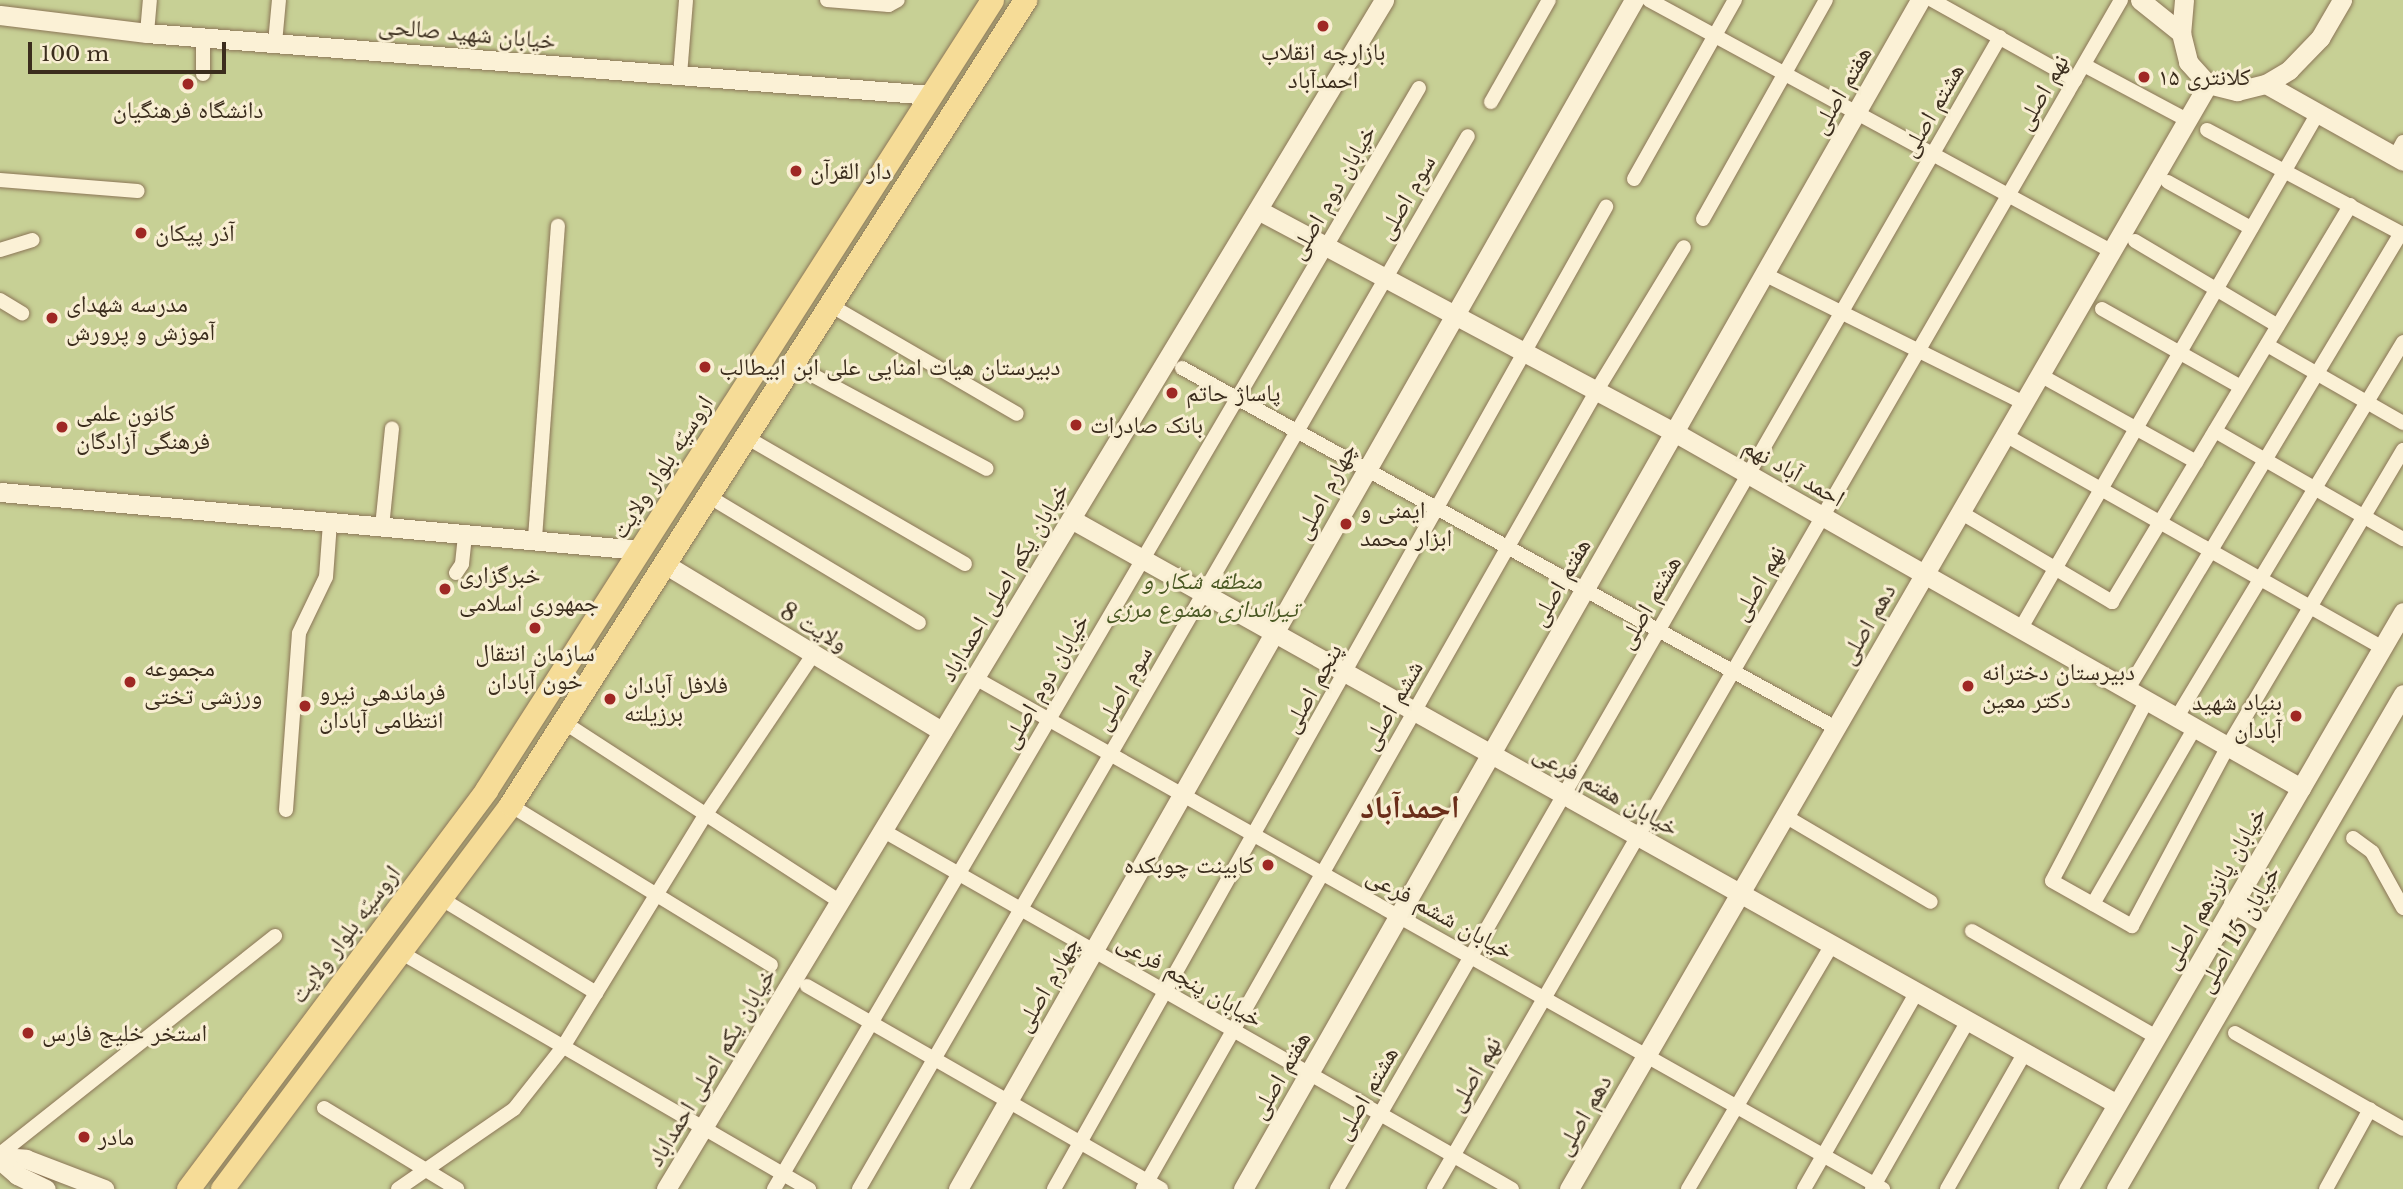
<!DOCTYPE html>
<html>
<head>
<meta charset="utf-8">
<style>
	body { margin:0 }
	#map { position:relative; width:2403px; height:1189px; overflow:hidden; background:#f1e5c2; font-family:"Libre Baskerville","Noto Naskh Arabic",serif }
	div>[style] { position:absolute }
	.green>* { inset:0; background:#c7d095 }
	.roads { filter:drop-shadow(0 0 2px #8c7658) drop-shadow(0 0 2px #8c7658) }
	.street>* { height:14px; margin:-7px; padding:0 7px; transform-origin:7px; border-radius:7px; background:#fbf1d6 }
	.secondary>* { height:19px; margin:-9.5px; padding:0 9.5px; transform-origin:9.5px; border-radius:9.5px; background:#fbf1d6 }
	.primary>* { height:23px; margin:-11.5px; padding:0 11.5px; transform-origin:11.5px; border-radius:11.5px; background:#f6dc97 }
	.dots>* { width:19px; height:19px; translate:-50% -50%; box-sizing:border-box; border:4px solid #f8eed2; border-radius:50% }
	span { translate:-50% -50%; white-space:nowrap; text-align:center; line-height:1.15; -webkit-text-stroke:6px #f8eed2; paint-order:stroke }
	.street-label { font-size:24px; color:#3b2d1d }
	.poi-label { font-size:24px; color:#3b2d1d }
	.left { translate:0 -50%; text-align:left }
	.right { translate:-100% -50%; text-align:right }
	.park-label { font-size:24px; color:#495822; font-style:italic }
	.district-label { font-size:32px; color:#6a2e1a; font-weight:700 }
	.scale { position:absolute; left:28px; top:42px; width:198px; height:32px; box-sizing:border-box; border:4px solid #3b2d1d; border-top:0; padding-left:9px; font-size:21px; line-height:24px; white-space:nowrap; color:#3b2d1d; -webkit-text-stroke:5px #f8eed2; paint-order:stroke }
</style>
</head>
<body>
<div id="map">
	<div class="green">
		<i style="clip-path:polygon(0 0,2403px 0,2403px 1189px,0 1189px)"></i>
	</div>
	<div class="roads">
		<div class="street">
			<i style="left:827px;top:0;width:62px;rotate:4.6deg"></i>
			<i style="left:889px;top:5px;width:10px;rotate:-29deg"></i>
			<i style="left:1649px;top:0;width:526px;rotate:28.51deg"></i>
			<i style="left:1932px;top:0;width:164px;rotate:29.2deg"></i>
			<i style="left:147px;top:33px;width:33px;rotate:-85deg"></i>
			<i style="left:203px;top:37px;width:37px;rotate:90deg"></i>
			<i style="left:275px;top:43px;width:43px;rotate:-84.7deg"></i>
			<i style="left:2084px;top:65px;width:117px;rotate:28.1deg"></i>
			<i style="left:680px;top:75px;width:75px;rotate:-85.4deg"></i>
			<i style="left:1491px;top:102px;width:117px;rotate:-60.4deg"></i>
			<i style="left:2207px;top:130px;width:222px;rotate:28deg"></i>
			<i style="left:2395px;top:157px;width:17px;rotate:-62deg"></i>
			<i style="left:1634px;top:179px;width:206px;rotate:-60.6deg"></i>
			<i style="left:0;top:180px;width:138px;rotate:4.6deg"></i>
			<i style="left:2168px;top:182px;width:95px;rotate:29deg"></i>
			<i style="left:1703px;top:219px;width:251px;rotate:-60.7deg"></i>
			<i style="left:2135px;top:241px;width:166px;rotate:30.7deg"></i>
			<i style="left:0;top:250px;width:34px;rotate:-17deg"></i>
			<i style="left:1764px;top:274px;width:290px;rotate:26.4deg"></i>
			<i style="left:0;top:300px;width:26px;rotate:31deg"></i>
			<i style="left:830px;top:305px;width:216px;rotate:30.2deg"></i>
			<i style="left:2102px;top:309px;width:159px;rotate:29.3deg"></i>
			<i style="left:2267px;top:345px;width:157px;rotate:29.8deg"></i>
			<i style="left:792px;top:364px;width:221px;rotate:28.3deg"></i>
			<i style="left:1182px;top:368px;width:747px;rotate:28.83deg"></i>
			<i style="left:2040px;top:375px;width:179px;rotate:29.1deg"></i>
			<i style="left:2215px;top:431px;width:217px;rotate:29.9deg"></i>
			<i style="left:2005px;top:435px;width:433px;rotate:29.4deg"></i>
			<i style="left:746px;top:437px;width:253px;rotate:30.1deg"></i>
			<i style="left:708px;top:496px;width:246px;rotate:31deg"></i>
			<i style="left:1960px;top:512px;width:177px;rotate:30.6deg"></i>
			<i style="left:2112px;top:602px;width:463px;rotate:-59deg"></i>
			<i style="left:382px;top:527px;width:99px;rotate:-84.2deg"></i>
			<i style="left:535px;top:538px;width:313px;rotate:-85.8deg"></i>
			<i style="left:456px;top:573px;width:11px;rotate:-56deg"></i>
			<i style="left:462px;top:564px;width:30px;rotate:-84deg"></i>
			<i style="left:2021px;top:628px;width:595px;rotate:-60.03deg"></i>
			<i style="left:975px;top:678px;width:1042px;rotate:29.37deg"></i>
			<i style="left:2128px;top:689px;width:531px;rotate:-59.09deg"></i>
			<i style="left:2147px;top:700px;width:204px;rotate:117.7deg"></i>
			<i style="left:2052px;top:881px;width:92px;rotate:29.4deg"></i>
			<i style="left:2132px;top:926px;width:204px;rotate:-61.9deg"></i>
			<i style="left:2228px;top:746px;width:344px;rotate:-59.4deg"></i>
			<i style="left:2177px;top:717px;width:438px;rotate:-58.9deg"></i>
			<i style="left:565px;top:723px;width:327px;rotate:33deg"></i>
			<i style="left:510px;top:805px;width:306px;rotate:31.5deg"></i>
			<i style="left:286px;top:810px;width:177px;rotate:-85.8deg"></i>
			<i style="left:299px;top:633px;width:62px;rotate:-64.3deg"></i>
			<i style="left:326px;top:577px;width:55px;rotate:-85.8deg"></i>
			<i style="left:1785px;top:816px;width:169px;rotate:30.5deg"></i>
			<i style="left:882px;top:830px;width:725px;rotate:29.68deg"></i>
			<i style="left:2353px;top:838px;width:24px;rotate:36deg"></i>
			<i style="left:2372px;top:852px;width:64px;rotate:61deg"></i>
			<i style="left:440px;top:898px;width:183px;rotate:31.3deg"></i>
			<i style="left:2093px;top:904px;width:204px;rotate:-60deg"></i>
			<i style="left:1972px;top:931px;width:212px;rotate:29.9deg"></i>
			<i style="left:400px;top:952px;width:473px;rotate:30.1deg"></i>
			<i style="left:807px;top:986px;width:408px;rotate:29.8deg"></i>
			<i style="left:2235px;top:1033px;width:193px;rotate:29.7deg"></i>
			<i style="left:324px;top:1108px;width:156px;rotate:31.3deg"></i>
			<i style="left:0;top:1154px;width:351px;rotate:-38.4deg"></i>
			<i style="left:398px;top:1189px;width:141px;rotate:-34.6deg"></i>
			<i style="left:514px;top:1109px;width:79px;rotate:-51.7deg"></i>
			<i style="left:563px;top:1047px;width:270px;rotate:-58.5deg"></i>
			<i style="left:704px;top:817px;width:195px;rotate:-56.1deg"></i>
			<i style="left:774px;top:1189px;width:1276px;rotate:-59.64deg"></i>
			<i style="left:859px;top:1189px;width:1216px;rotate:-59.96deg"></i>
			<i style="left:1054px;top:1189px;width:1127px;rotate:-60.66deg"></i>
			<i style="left:1143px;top:1189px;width:919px;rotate:-60.39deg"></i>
			<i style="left:1597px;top:390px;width:167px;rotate:-58.7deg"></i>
			<i style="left:1337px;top:1189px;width:1329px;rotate:-60.08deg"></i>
			<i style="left:1434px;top:1189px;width:1373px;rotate:-59.98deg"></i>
			<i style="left:1688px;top:1189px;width:283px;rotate:-59.5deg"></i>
			<i style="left:1804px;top:1189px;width:227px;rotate:-60.2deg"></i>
			<i style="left:1872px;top:1189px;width:193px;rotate:-60.3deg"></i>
			<i style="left:1947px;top:1189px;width:158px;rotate:-60.3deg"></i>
			<i style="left:2326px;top:1189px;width:91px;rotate:-61.2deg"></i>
		</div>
		<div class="secondary">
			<i style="left:2140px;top:0;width:53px;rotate:38.8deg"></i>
			<i style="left:2184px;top:0;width:33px;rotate:95deg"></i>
			<i style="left:2181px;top:33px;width:30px;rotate:76deg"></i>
			<i style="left:2188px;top:62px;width:30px;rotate:48deg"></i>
			<i style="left:2208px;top:84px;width:30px;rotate:14deg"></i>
			<i style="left:2237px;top:91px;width:30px;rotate:-14deg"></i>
			<i style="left:2266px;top:84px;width:27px;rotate:-31deg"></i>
			<i style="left:2289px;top:70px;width:45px;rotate:-45.9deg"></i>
			<i style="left:2320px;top:38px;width:44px;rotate:-59.9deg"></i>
			<i style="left:0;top:15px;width:148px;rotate:7deg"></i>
			<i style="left:147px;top:33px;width:786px;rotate:4.52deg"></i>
			<i style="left:2266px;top:84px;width:157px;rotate:29.3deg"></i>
			<i style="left:1258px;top:210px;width:472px;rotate:28.1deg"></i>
			<i style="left:1674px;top:432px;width:721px;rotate:29.59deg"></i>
			<i style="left:0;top:492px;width:643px;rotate:5.18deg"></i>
			<i style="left:1071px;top:519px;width:1198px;rotate:29.22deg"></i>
			<i style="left:663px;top:563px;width:326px;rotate:31.1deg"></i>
			<i style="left:2233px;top:903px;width:42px;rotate:31.4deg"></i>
			<i style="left:0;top:1157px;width:26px;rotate:4deg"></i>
			<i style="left:26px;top:1159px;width:84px;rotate:21deg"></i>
			<i style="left:0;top:1160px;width:23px;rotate:41deg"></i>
			<i style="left:17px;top:1175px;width:32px;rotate:26deg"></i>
			<i style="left:666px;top:1189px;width:1389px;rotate:-58.87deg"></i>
			<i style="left:958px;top:1189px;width:1368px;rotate:-60.38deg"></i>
			<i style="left:1243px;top:1189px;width:1368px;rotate:-60.34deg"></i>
			<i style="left:1569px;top:1189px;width:1276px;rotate:-59.96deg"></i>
			<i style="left:2068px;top:1189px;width:667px;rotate:-59.86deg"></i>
			<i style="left:2116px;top:1189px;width:572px;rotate:-59.89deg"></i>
		</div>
		<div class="primary">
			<i style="left:188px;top:1189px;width:498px;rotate:-53.2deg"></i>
			<i style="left:486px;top:790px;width:938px;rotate:-57.36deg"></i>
			<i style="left:222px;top:1189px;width:480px;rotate:-53.1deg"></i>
			<i style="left:510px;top:805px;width:956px;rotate:-57.39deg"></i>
		</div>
	</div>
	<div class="dots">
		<i style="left:1323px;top:26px;background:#9f2824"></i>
		<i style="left:2144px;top:77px;background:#9f2824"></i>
		<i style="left:188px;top:84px;background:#9f2824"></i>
		<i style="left:796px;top:171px;background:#9f2824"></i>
		<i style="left:141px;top:233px;background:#9f2824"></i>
		<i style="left:52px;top:318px;background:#9f2824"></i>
		<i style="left:705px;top:367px;background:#9f2824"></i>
		<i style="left:1172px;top:393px;background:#9f2824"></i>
		<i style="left:1076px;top:425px;background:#9f2824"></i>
		<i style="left:62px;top:427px;background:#9f2824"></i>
		<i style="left:1346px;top:524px;background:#9f2824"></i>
		<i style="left:445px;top:589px;background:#9f2824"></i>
		<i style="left:535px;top:628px;background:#9f2824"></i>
		<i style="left:130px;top:682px;background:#9f2824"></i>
		<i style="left:1968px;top:686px;background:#9f2824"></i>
		<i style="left:610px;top:699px;background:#9f2824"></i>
		<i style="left:305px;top:706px;background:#9f2824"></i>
		<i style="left:2296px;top:716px;background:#9f2824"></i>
		<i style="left:1268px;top:865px;background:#9f2824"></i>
		<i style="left:28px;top:1033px;background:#9f2824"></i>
		<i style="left:84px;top:1137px;background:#9f2824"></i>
	</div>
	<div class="street-label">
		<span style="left:467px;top:33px;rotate:5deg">خیابان شهید صالحی</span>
		<span style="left:1841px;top:90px;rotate:-60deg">هفتم اصلی</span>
		<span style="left:2042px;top:92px;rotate:-60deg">نهم اصلی</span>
		<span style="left:1932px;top:110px;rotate:-60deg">هشتم اصلی</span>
		<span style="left:1332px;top:192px;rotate:-60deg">خیابان دوم اصلی</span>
		<span style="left:1406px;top:197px;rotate:-60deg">سوم اصلی</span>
		<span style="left:662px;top:467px;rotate:-57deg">اروسیّه بلوار ولایت</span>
		<span style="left:1794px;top:472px;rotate:30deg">احمد آباد نهم</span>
		<span style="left:1325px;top:491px;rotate:-62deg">چهارم اصلی</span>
		<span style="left:1004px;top:582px;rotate:-59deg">خیابان یکم اصلی احمداباد</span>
		<span style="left:1560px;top:582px;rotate:-60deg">هفتم اصلی</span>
		<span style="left:1758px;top:583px;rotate:-60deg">نهم اصلی</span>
		<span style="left:1649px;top:602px;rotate:-60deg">هشتم اصلی</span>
		<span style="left:1867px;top:624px;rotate:-60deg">دهم اصلی</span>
		<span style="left:814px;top:627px;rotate:30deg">ولایت 8</span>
		<span style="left:1045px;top:681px;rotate:-60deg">خیابان دوم اصلی</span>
		<span style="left:1123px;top:688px;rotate:-60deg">سوم اصلی</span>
		<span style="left:1312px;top:688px;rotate:-61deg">پنجم اصلی</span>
		<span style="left:1392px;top:705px;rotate:-60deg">ششم اصلی</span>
		<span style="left:1606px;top:790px;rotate:29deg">خیابان هفتم فرعی</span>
		<span style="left:2214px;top:888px;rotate:-60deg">خیابان پانزدهم اصلی</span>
		<span style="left:1440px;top:913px;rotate:29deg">خیابان ششم فرعی</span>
		<span style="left:2238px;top:929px;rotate:-60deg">خیابان 15 اصلی</span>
		<span style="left:345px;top:934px;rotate:-53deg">اروسیّه بلوار ولایت</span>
		<span style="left:1190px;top:980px;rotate:30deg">خیابان پنجم فرعی</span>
		<span style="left:1047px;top:984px;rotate:-60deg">چهارم اصلی</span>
		<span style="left:711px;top:1067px;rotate:-59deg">خیابان یکم اصلی احمداباد</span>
		<span style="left:1474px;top:1074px;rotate:-60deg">نهم اصلی</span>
		<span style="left:1280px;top:1075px;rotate:-60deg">هفتم اصلی</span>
		<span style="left:1366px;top:1093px;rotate:-60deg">هشتم اصلی</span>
		<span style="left:1583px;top:1115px;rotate:-60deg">دهم اصلی</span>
	</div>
	<div class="poi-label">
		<span style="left:1323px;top:66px">بازارچه انقلاب<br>احمدآباد</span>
		<span class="left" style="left:2158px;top:77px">کلانتری ۱۵</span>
		<span style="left:188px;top:110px">دانشگاه فرهنگیان</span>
		<span class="left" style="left:810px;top:171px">دار القرآن</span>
		<span class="left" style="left:155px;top:233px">آذر پیکان</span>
		<span class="left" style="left:66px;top:318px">مدرسه شهدای<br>آموزش و پرورش</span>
		<span class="left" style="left:719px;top:367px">دبیرستان هیات امنایی علی ابن ابیطالب</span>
		<span class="left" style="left:1186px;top:393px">پاساژ حاتم</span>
		<span class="left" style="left:76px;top:427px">کانون علمی<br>فرهنگی آزادگان</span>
		<span class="left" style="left:1090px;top:425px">بانک صادرات</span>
		<span class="left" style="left:1360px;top:524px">ایمنی و<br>ابزار محمد</span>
		<span class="left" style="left:459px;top:589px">خبرگزاری<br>جمهوری اسلامی</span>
		<span style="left:535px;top:667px">سازمان انتقال<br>خون آبادان</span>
		<span class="left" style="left:144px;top:682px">مجموعه<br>ورزشی تختی</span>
		<span class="left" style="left:1982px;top:686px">دبیرستان دخترانه<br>دکتر معین</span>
		<span class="left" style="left:624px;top:699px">فلافل آبادان<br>برزیلته</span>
		<span class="left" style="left:319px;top:706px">فرماندهی نیرو<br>انتظامی آبادان</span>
		<span class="right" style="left:2282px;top:716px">بنیاد شهید<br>آبادان</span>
		<span class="right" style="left:1254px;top:865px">كابينت چوبكده</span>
		<span class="left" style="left:42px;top:1033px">استخر خلیج فارس</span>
		<span class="left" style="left:98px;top:1137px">مادر</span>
	</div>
	<div class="park-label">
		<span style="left:1202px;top:595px">منطقه شکار و<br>تیراندازی ممنوع مرزی</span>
	</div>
	<div class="district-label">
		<span style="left:1410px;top:807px">احمدآباد</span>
	</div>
	<div class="scale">100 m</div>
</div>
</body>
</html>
